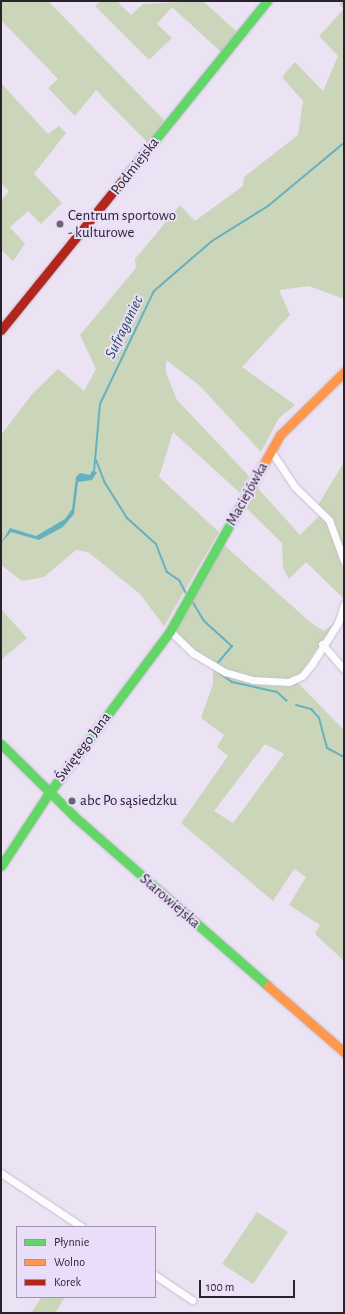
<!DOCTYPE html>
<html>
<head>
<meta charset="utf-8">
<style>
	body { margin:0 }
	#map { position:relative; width:345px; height:1314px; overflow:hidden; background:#ebe3f4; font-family:"Alegreya Sans",sans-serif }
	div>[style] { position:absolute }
	.green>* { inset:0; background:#cbd5b9 }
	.water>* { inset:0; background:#64b1c0 }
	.stream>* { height:2px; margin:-1px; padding:0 1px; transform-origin:1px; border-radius:1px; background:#64b1c0 }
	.roads { filter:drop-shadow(0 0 1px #c3beca) drop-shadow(0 0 1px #c3beca) }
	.street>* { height:7px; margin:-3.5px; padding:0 3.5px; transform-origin:3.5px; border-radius:3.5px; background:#fcfbfd }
	.fast>* { height:9px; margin:-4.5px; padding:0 4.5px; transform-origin:4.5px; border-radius:4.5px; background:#63d668 }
	.slow>* { height:9px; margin:-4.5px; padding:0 4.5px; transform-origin:4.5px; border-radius:4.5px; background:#ff974d }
	.jam>* { height:9px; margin:-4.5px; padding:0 4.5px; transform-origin:4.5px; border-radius:4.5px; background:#b3261e }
	.dots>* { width:11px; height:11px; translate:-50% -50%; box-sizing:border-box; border:2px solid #eaddfa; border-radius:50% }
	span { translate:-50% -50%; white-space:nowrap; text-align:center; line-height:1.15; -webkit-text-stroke:4px #eaddfa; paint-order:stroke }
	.street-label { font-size:15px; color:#28232e }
	.poi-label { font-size:15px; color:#28232e }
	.left { translate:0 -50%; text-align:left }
	.water-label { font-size:16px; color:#1f4e54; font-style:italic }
	.frame { position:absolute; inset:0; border:2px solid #28232e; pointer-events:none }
	.legend { position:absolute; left:16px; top:1226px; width:140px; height:72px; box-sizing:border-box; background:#eaddfa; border:1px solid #9c93a8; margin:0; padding:5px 7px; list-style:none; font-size:12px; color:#28232e }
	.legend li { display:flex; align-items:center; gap:8px; height:20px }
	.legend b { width:20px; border:1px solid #9c93a8 }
	.scale { position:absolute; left:199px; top:1280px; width:96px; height:18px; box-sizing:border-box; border:2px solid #28232e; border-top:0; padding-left:5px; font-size:12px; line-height:14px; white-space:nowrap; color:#28232e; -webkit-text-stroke:3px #eaddfa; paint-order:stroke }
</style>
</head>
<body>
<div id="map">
	<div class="green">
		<i style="clip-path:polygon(1px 1px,49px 2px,165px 121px,148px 143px,96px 90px,75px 116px,48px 88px,58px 79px,1px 20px)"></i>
		<i style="clip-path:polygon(101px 1px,117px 1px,131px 15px,143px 4px,203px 1px,237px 32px,221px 52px,172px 7px,157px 24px,172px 38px,149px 60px,95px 6px)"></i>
		<i style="clip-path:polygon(344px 1px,344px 299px,309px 286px,279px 290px,290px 315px,242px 367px,295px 405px,279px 418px,261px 452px,199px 385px,166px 360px,166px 373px,177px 400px,249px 476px,240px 493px,173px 432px,159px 477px,219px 532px,164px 626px,140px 594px,88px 552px,76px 550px,44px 577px,22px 581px,1px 565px,1px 435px,33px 393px,58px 369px,84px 391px,96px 369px,80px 335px,136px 268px,135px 259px,180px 205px,195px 221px,243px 186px,244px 177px,298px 135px,303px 101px,282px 77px,295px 62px,323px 91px,338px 56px,319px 36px,344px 9px,339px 4px)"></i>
		<i style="clip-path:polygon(1px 83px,48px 134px,59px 126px,66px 133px,34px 174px,62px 203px,41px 224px,28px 211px,10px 227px,25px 244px,13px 261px,1px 250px,1px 201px,9px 191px,1px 183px)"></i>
		<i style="clip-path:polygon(344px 462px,344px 552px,335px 525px,317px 507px)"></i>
		<i style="clip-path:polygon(255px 485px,300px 535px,319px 516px,327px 521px,344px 570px,343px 598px,306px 562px,289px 579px,283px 568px,282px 543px,244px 506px)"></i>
		<i style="clip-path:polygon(223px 544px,311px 623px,324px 631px,335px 622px,300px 674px,288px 679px,255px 679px,225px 669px,196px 652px,174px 632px)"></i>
		<i style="clip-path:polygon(1px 609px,27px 638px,1px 660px)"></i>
		<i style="clip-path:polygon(evenodd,213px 668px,259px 685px,279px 686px,297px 682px,344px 730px,344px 961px,315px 934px,320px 925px,289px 905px,306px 877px,294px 869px,273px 901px,181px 823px,228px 756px,217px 747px,224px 735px,201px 718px,213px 684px,213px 668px,265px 744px,284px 754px,233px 823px,214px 811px,265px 744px)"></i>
		<i style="clip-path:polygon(257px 1212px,288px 1232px,253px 1284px,222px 1264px)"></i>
		<i style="clip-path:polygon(42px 1297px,65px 1297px,55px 1313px,31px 1313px)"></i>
	</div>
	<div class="water">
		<i style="clip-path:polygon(92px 471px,97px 472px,92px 480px,78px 482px,74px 514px,63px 527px,39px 540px,11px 532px,1px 543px,10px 528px,36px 536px,65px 519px,72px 509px,76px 477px,80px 473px,90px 475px)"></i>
	</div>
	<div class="stream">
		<i style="left:96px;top:460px;width:25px;rotate:69deg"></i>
		<i style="left:105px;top:483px;width:41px;rotate:57.8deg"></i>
		<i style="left:127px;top:518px;width:39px;rotate:42deg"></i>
		<i style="left:156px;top:544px;width:30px;rotate:69deg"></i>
		<i style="left:167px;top:572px;width:14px;rotate:34deg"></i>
		<i style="left:179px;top:580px;width:15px;rotate:62deg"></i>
		<i style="left:94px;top:472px;width:68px;rotate:-85deg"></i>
		<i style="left:100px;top:404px;width:125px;rotate:-64.5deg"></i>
		<i style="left:154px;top:291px;width:77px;rotate:-40.8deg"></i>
		<i style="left:212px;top:241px;width:66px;rotate:-32deg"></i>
		<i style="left:268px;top:206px;width:99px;rotate:-39.7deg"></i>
		<i style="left:192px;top:601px;width:23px;rotate:59deg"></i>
		<i style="left:204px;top:621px;width:38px;rotate:42deg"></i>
		<i style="left:232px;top:646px;width:23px;rotate:130deg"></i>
		<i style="left:219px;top:673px;width:16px;rotate:35deg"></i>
		<i style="left:232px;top:682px;width:46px;rotate:12.5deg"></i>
		<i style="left:277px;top:692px;width:13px;rotate:42deg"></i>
		<i style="left:296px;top:705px;width:16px;rotate:15deg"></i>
		<i style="left:311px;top:709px;width:12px;rotate:48deg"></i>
		<i style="left:319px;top:718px;width:31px;rotate:75deg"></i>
		<i style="left:327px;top:748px;width:19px;rotate:28deg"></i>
	</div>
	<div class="roads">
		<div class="street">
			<i style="left:271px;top:451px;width:43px;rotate:56.3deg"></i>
			<i style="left:295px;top:487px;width:47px;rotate:44.1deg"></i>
			<i style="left:329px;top:520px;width:44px;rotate:69.9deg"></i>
			<i style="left:170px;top:631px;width:32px;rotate:44deg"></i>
			<i style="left:193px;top:653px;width:37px;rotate:31deg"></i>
			<i style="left:225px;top:672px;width:29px;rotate:16deg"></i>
			<i style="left:253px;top:680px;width:36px;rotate:3deg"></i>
			<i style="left:289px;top:682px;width:14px;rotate:-25deg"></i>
			<i style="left:302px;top:676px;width:16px;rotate:-50deg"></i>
			<i style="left:312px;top:664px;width:49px;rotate:-57.6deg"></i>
			<i style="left:338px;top:623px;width:19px;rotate:-72deg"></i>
			<i style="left:322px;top:644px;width:33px;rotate:49deg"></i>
			<i style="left:1px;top:1173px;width:97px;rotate:33.7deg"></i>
			<i style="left:155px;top:1275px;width:45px;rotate:34deg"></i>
		</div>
		<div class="fast">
			<i style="left:121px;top:182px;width:233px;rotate:-51.1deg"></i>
			<i style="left:1px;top:744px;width:104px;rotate:44.6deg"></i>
			<i style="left:75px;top:817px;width:257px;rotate:41.2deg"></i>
			<i style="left:1px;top:866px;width:87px;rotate:-56.7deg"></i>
			<i style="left:49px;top:793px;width:202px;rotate:-53.2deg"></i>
			<i style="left:170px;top:631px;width:159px;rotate:-60.7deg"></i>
		</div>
		<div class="slow">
			<i style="left:248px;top:492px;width:65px;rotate:-60.7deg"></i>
			<i style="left:280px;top:435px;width:90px;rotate:-44.5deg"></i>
			<i style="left:268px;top:986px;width:101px;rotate:41deg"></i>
		</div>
		<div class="jam">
			<i style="left:1px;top:330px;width:191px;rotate:-51deg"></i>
		</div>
	</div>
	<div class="dots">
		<i style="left:60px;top:224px;background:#6c6673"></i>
		<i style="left:72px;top:801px;background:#6c6673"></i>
	</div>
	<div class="street-label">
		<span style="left:135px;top:166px;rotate:-52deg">Podmiejska</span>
		<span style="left:247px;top:494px;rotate:-61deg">Maciejówka</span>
		<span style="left:83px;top:747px;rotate:-53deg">Świętego Jana</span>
		<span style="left:170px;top:901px;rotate:41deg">Starowiejska</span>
	</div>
	<div class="poi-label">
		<span class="left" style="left:68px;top:224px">Centrum sportowo<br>- kulturowe</span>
		<span class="left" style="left:80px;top:801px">abc Po sąsiedzku</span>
	</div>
	<div class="water-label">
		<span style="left:124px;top:327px;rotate:-64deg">Sufraganiec</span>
	</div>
	<div class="frame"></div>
	<ul class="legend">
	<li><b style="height:5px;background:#63d668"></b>Płynnie</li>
	<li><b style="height:5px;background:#ff974d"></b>Wolno</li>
	<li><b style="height:5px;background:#b3261e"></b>Korek</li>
	</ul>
	<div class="scale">100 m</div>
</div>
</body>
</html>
